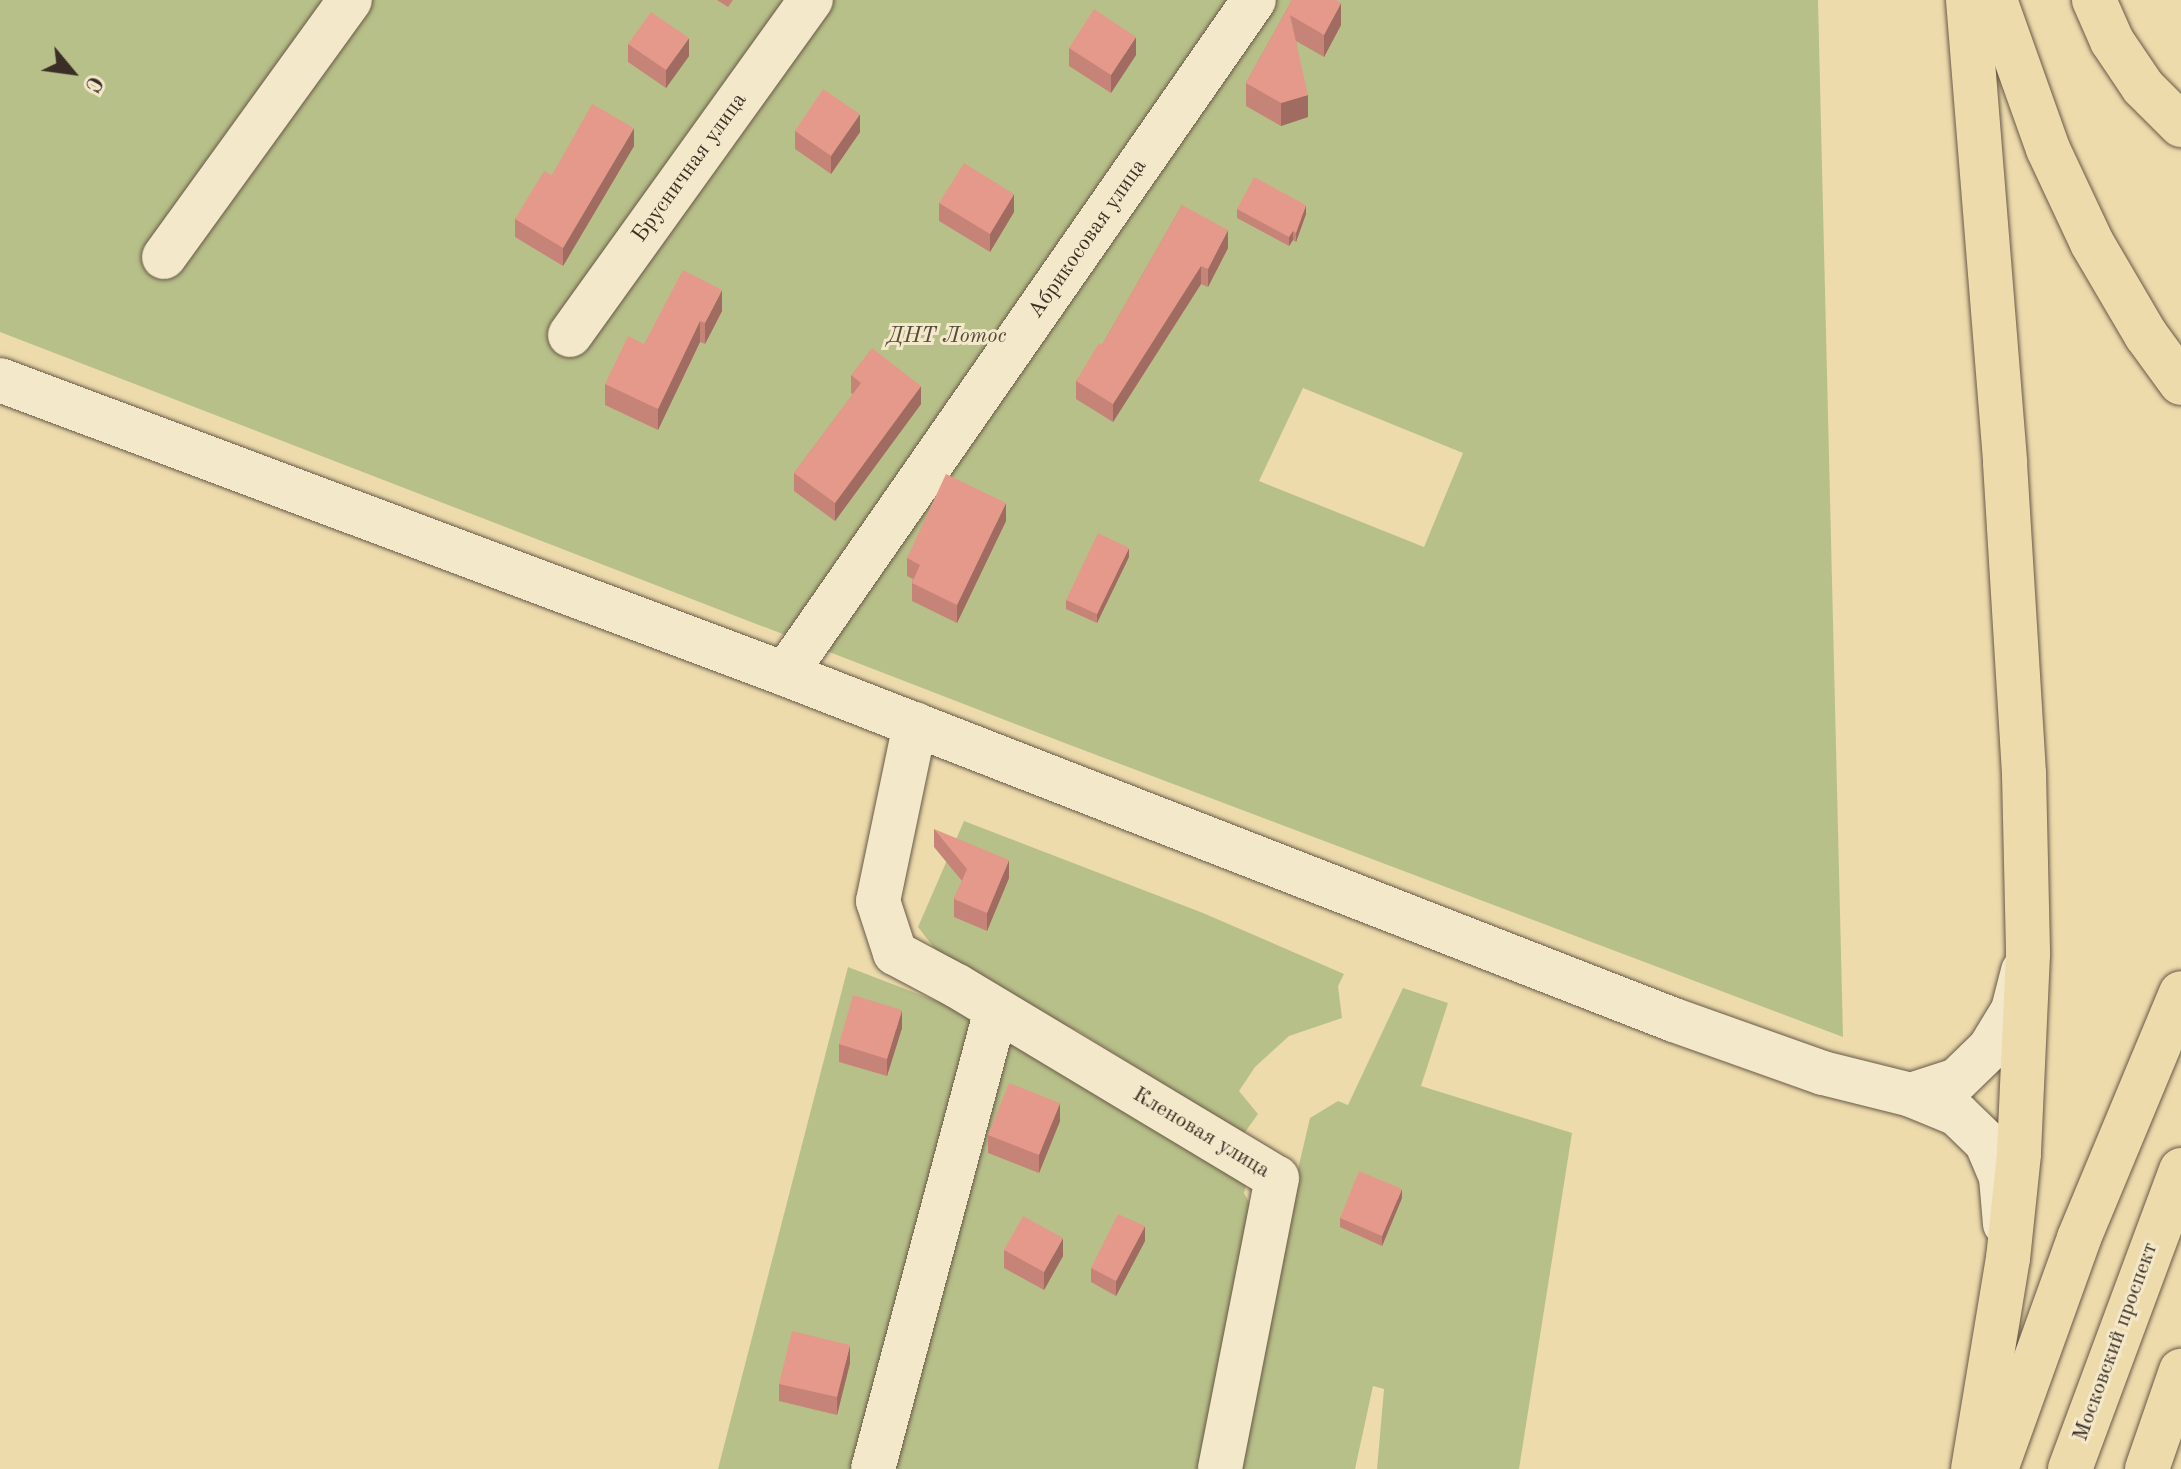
<!DOCTYPE html>
<html>
<head>
<meta charset="utf-8">
<style>
	body { margin:0 }
	#map { position:relative; width:2181px; height:1469px; overflow:hidden; background:#eddbac; font-family:"Old Standard TT",serif }
	div>[style] { position:absolute }
	.green>* { inset:0; background:#b8c089 }
	.roads { filter:drop-shadow(0 0 2px #685948) drop-shadow(0 0 2px #685948) }
	.minor>* { height:44px; margin:-22px; padding:0 22px; transform-origin:22px; border-radius:22px; background:#f3e8c9 }
	.highway>* { height:44px; margin:-22px; padding:0 22px; transform-origin:22px; border-radius:22px; background:#eddbac }
	.wall>* { inset:0; background:#c58477 }
	.shaded-wall>* { inset:0; background:#a06b61 }
	.building>* { inset:0; background:#e5998a }
	span { translate:-50% -50%; white-space:nowrap; text-align:center; line-height:1.15; -webkit-text-stroke:6px #f3e8c9; paint-order:stroke }
	.street-label { font-size:22px; color:#3b2e26 }
	.park-label { font-size:22px; color:#544b3a; font-style:italic }
	.north { position:absolute; left:32px; top:32px; width:80px; height:80px; -webkit-text-stroke:6px #f3e8c9; paint-order:stroke; rotate:119deg; font-size:22px; font-weight:700; line-height:32px; text-align:center; color:#3b2e26 }
	.north::after { content:''; display:block; margin:auto; width:28px; height:36px; background:#3b2e26; clip-path:polygon(50% 0,100% 100%,50% 72%,0 100%) }
</style>
</head>
<body>
<div id="map">
	<div class="green">
		<i style="clip-path:polygon(evenodd,0 0,1818px 0,1843px 1037px,1070px 745px,0 332px,0 0,1303px 388px,1463px 453px,1424px 547px,1259px 481px,1303px 388px)"></i>
		<i style="clip-path:polygon(964px 821px,1203px 913px,1344px 974px,1338px 986px,1342px 1018px,1289px 1036px,1255px 1067px,1239px 1091px,1258px 1114px,1240px 1139px,1162px 1083px,1078px 1031px,995px 993px,938px 953px,918px 927px)"></i>
		<i style="clip-path:polygon(848px 967px,973px 1015px,858px 1469px,718px 1469px)"></i>
		<i style="clip-path:polygon(1403px 988px,1448px 1003px,1421px 1086px,1572px 1133px,1519px 1469px,1377px 1469px,1384px 1389px,1373px 1386px,1355px 1469px,1228px 1469px,1310px 1118px,1338px 1101px,1348px 1105px)"></i>
		<i style="clip-path:polygon(1015px 1030px,1247px 1182px,1244px 1193px,1261px 1225px,1207px 1469px,880px 1469px,961px 1177px)"></i>
	</div>
	<div class="roads">
		<div class="minor">
			<i style="left:164px;top:257px;width:317px;rotate:-54.1deg"></i>
			<i style="left:570px;top:335px;width:413px;rotate:-54.3deg"></i>
			<i style="left:0;top:380px;width:838px;rotate:20.53deg"></i>
			<i style="left:785px;top:674px;width:954px;rotate:21.27deg"></i>
			<i style="left:1674px;top:1020px;width:158px;rotate:19.6deg"></i>
			<i style="left:1823px;top:1073px;width:91px;rotate:14deg"></i>
			<i style="left:785px;top:674px;width:821px;rotate:-55.17deg"></i>
			<i style="left:915px;top:724px;width:181px;rotate:101.8deg"></i>
			<i style="left:878px;top:901px;width:55px;rotate:71.9deg"></i>
			<i style="left:895px;top:953px;width:70px;rotate:28deg"></i>
			<i style="left:957px;top:986px;width:373px;rotate:31deg"></i>
			<i style="left:1277px;top:1178px;width:297px;rotate:101.1deg"></i>
			<i style="left:2005px;top:1224px;width:47px;rotate:-94.9deg"></i>
			<i style="left:2001px;top:1177px;width:38px;rotate:-113deg"></i>
			<i style="left:1986px;top:1142px;width:40px;rotate:-136deg"></i>
			<i style="left:1957px;top:1114px;width:50px;rotate:-157.6deg"></i>
			<i style="left:1911px;top:1095px;width:48px;rotate:-18.1deg"></i>
			<i style="left:1957px;top:1080px;width:46px;rotate:-44.1deg"></i>
			<i style="left:1990px;top:1048px;width:44px;rotate:-58.8deg"></i>
			<i style="left:2013px;top:1010px;width:40px;rotate:-75.6deg"></i>
			<i style="left:873px;top:1469px;width:475px;rotate:-75deg"></i>
		</div>
		<div class="highway">
			<i style="left:1968px;top:0;width:464px;rotate:85.4deg"></i>
			<i style="left:2005px;top:463px;width:312px;rotate:86.5deg"></i>
			<i style="left:2024px;top:774px;width:180px;rotate:88.7deg"></i>
			<i style="left:2028px;top:954px;width:200px;rotate:92.6deg"></i>
			<i style="left:2019px;top:1154px;width:105px;rotate:96deg"></i>
			<i style="left:2008px;top:1258px;width:214px;rotate:99.4deg"></i>
			<i style="left:1995px;top:0;width:158px;rotate:70.4deg"></i>
			<i style="left:2048px;top:149px;width:104px;rotate:64.9deg"></i>
			<i style="left:2092px;top:243px;width:107px;rotate:59.6deg"></i>
			<i style="left:2146px;top:335px;width:59px;rotate:53.9deg"></i>
			<i style="left:2094px;top:0;width:45px;rotate:66.3deg"></i>
			<i style="left:2112px;top:41px;width:55px;rotate:56deg"></i>
			<i style="left:2143px;top:87px;width:54px;rotate:45deg"></i>
			<i style="left:1996px;top:1469px;width:245px;rotate:-70.2deg"></i>
			<i style="left:2079px;top:1238px;width:265px;rotate:-67.4deg"></i>
			<i style="left:2070px;top:1469px;width:319px;rotate:-69.6deg"></i>
			<i style="left:2147px;top:1469px;width:104px;rotate:-70.9deg"></i>
		</div>
	</div>
	<div class="wall">
		<i style="clip-path:polygon(717px 0,733px 0,728px 7px)"></i>
		<i style="clip-path:polygon(1292px 0,1341px 25px,1324px 57px,1296px 41px,1308px 117px,1281px 126px,1246px 106px,1246px 83px)"></i>
		<i style="clip-path:polygon(628px 44px,689px 56px,666px 88px,628px 62px)"></i>
		<i style="clip-path:polygon(1069px 48px,1136px 55px,1111px 93px,1069px 66px)"></i>
		<i style="clip-path:polygon(795px 131px,860px 132px,831px 174px,795px 149px)"></i>
		<i style="clip-path:polygon(634px 146px,563px 266px,515px 237px,515px 219px,552px 175px)"></i>
		<i style="clip-path:polygon(939px 203px,1014px 212px,990px 252px,939px 221px)"></i>
		<i style="clip-path:polygon(1182px 205px,1228px 248px,1208px 287px,1201px 284px,1113px 422px,1076px 399px,1076px 381px,1102px 345px)"></i>
		<i style="clip-path:polygon(1237px 209px,1306px 214px,1296px 242px,1293px 240px,1289px 246px,1237px 218px)"></i>
		<i style="clip-path:polygon(722px 311px,705px 344px,700px 342px,658px 430px,605px 405px,605px 384px,644px 344px)"></i>
		<i style="clip-path:polygon(851px 375px,921px 404px,835px 521px,794px 491px,794px 473px,853px 394px,851px 393px)"></i>
		<i style="clip-path:polygon(1006px 521px,957px 623px,912px 601px,912px 583px,913px 579px,907px 576px,907px 558px)"></i>
		<i style="clip-path:polygon(1129px 557px,1097px 623px,1066px 609px,1066px 600px)"></i>
		<i style="clip-path:polygon(934px 829px,1009px 878px,987px 931px,954px 917px,954px 899px,962px 881px,934px 847px)"></i>
		<i style="clip-path:polygon(902px 1028px,887px 1076px,839px 1062px,839px 1044px)"></i>
		<i style="clip-path:polygon(1060px 1121px,1039px 1173px,988px 1153px,988px 1135px)"></i>
		<i style="clip-path:polygon(1402px 1198px,1382px 1246px,1340px 1227px,1340px 1218px)"></i>
		<i style="clip-path:polygon(1145px 1241px,1116px 1296px,1091px 1282px,1091px 1268px)"></i>
		<i style="clip-path:polygon(1004px 1250px,1063px 1256px,1044px 1290px,1004px 1268px)"></i>
		<i style="clip-path:polygon(850px 1363px,837px 1415px,779px 1401px,779px 1384px)"></i>
	</div>
	<div class="shaded-wall">
		<i style="clip-path:polygon(1341px 3px,1341px 25px,1324px 57px,1324px 35px)"></i>
		<i style="clip-path:polygon(1136px 37px,1136px 55px,1111px 93px,1111px 75px)"></i>
		<i style="clip-path:polygon(689px 38px,689px 56px,666px 88px,666px 70px)"></i>
		<i style="clip-path:polygon(1308px 95px,1308px 117px,1281px 126px,1281px 103px)"></i>
		<i style="clip-path:polygon(860px 114px,860px 132px,831px 174px,831px 156px)"></i>
		<i style="clip-path:polygon(634px 128px,634px 146px,563px 266px,563px 248px)"></i>
		<i style="clip-path:polygon(1014px 194px,1014px 212px,990px 252px,990px 234px)"></i>
		<i style="clip-path:polygon(1306px 205px,1306px 214px,1296px 242px,1296px 233px)"></i>
		<i style="clip-path:polygon(1228px 230px,1228px 248px,1208px 287px,1208px 269px)"></i>
		<i style="clip-path:polygon(1293px 231px,1293px 240px,1289px 246px,1289px 237px)"></i>
		<i style="clip-path:polygon(1201px 266px,1201px 284px,1113px 422px,1113px 404px)"></i>
		<i style="clip-path:polygon(722px 290px,722px 311px,705px 344px,705px 323px)"></i>
		<i style="clip-path:polygon(700px 321px,700px 342px,658px 430px,658px 409px)"></i>
		<i style="clip-path:polygon(921px 386px,921px 404px,835px 521px,835px 503px)"></i>
		<i style="clip-path:polygon(1006px 503px,1006px 521px,957px 623px,957px 605px)"></i>
		<i style="clip-path:polygon(1129px 548px,1129px 557px,1097px 623px,1097px 614px)"></i>
		<i style="clip-path:polygon(1009px 860px,1009px 878px,987px 931px,987px 913px)"></i>
		<i style="clip-path:polygon(902px 1010px,902px 1028px,887px 1076px,887px 1059px)"></i>
		<i style="clip-path:polygon(1060px 1103px,1060px 1121px,1039px 1173px,1039px 1155px)"></i>
		<i style="clip-path:polygon(1402px 1189px,1402px 1198px,1382px 1246px,1382px 1236px)"></i>
		<i style="clip-path:polygon(1145px 1226px,1145px 1241px,1116px 1296px,1116px 1281px)"></i>
		<i style="clip-path:polygon(1063px 1238px,1063px 1256px,1044px 1290px,1044px 1272px)"></i>
		<i style="clip-path:polygon(850px 1345px,850px 1363px,837px 1415px,837px 1397px)"></i>
	</div>
	<div class="building">
		<i style="clip-path:polygon(1292px 0,1336px 0,1341px 3px,1324px 35px,1290px 15px,1308px 95px,1281px 103px,1246px 83px)"></i>
		<i style="clip-path:polygon(1094px 9px,1136px 37px,1111px 75px,1069px 48px)"></i>
		<i style="clip-path:polygon(651px 12px,689px 38px,666px 70px,628px 44px)"></i>
		<i style="clip-path:polygon(823px 89px,860px 114px,831px 156px,795px 131px)"></i>
		<i style="clip-path:polygon(592px 104px,634px 128px,563px 248px,515px 219px,544px 171px,552px 175px)"></i>
		<i style="clip-path:polygon(964px 163px,1014px 194px,990px 234px,939px 203px)"></i>
		<i style="clip-path:polygon(1254px 177px,1306px 205px,1296px 233px,1293px 231px,1289px 237px,1237px 209px)"></i>
		<i style="clip-path:polygon(1182px 205px,1228px 230px,1208px 269px,1201px 266px,1113px 404px,1076px 381px,1099px 343px,1102px 345px)"></i>
		<i style="clip-path:polygon(683px 270px,722px 290px,705px 323px,700px 321px,658px 409px,605px 384px,628px 336px,644px 344px)"></i>
		<i style="clip-path:polygon(872px 348px,921px 386px,835px 503px,794px 473px,861px 383px,851px 375px)"></i>
		<i style="clip-path:polygon(946px 474px,1006px 503px,957px 605px,912px 583px,920px 565px,907px 558px)"></i>
		<i style="clip-path:polygon(1098px 533px,1129px 548px,1097px 614px,1066px 600px)"></i>
		<i style="clip-path:polygon(934px 829px,1009px 860px,987px 913px,954px 899px,967px 869px)"></i>
		<i style="clip-path:polygon(853px 995px,902px 1010px,887px 1059px,839px 1044px)"></i>
		<i style="clip-path:polygon(1009px 1083px,1060px 1103px,1039px 1155px,988px 1135px)"></i>
		<i style="clip-path:polygon(1359px 1171px,1402px 1189px,1382px 1236px,1340px 1218px)"></i>
		<i style="clip-path:polygon(1118px 1214px,1145px 1226px,1116px 1281px,1091px 1268px)"></i>
		<i style="clip-path:polygon(1023px 1216px,1063px 1238px,1044px 1272px,1004px 1250px)"></i>
		<i style="clip-path:polygon(792px 1331px,850px 1345px,837px 1397px,779px 1384px)"></i>
	</div>
	<div class="street-label">
		<span style="left:690px;top:168px;rotate:-54deg">Брусничная улица</span>
		<span style="left:1088px;top:239px;rotate:-55deg">Абрикосовая улица</span>
		<span style="left:1201px;top:1133px;rotate:31deg">Кленовая улица</span>
		<span style="left:2116px;top:1342px;rotate:-70deg">Московский проспект</span>
	</div>
	<div class="park-label">
		<span style="left:947px;top:337px">ДНТ Лотос</span>
	</div>
	<div class="north">С</div>
</div>
</body>
</html>
